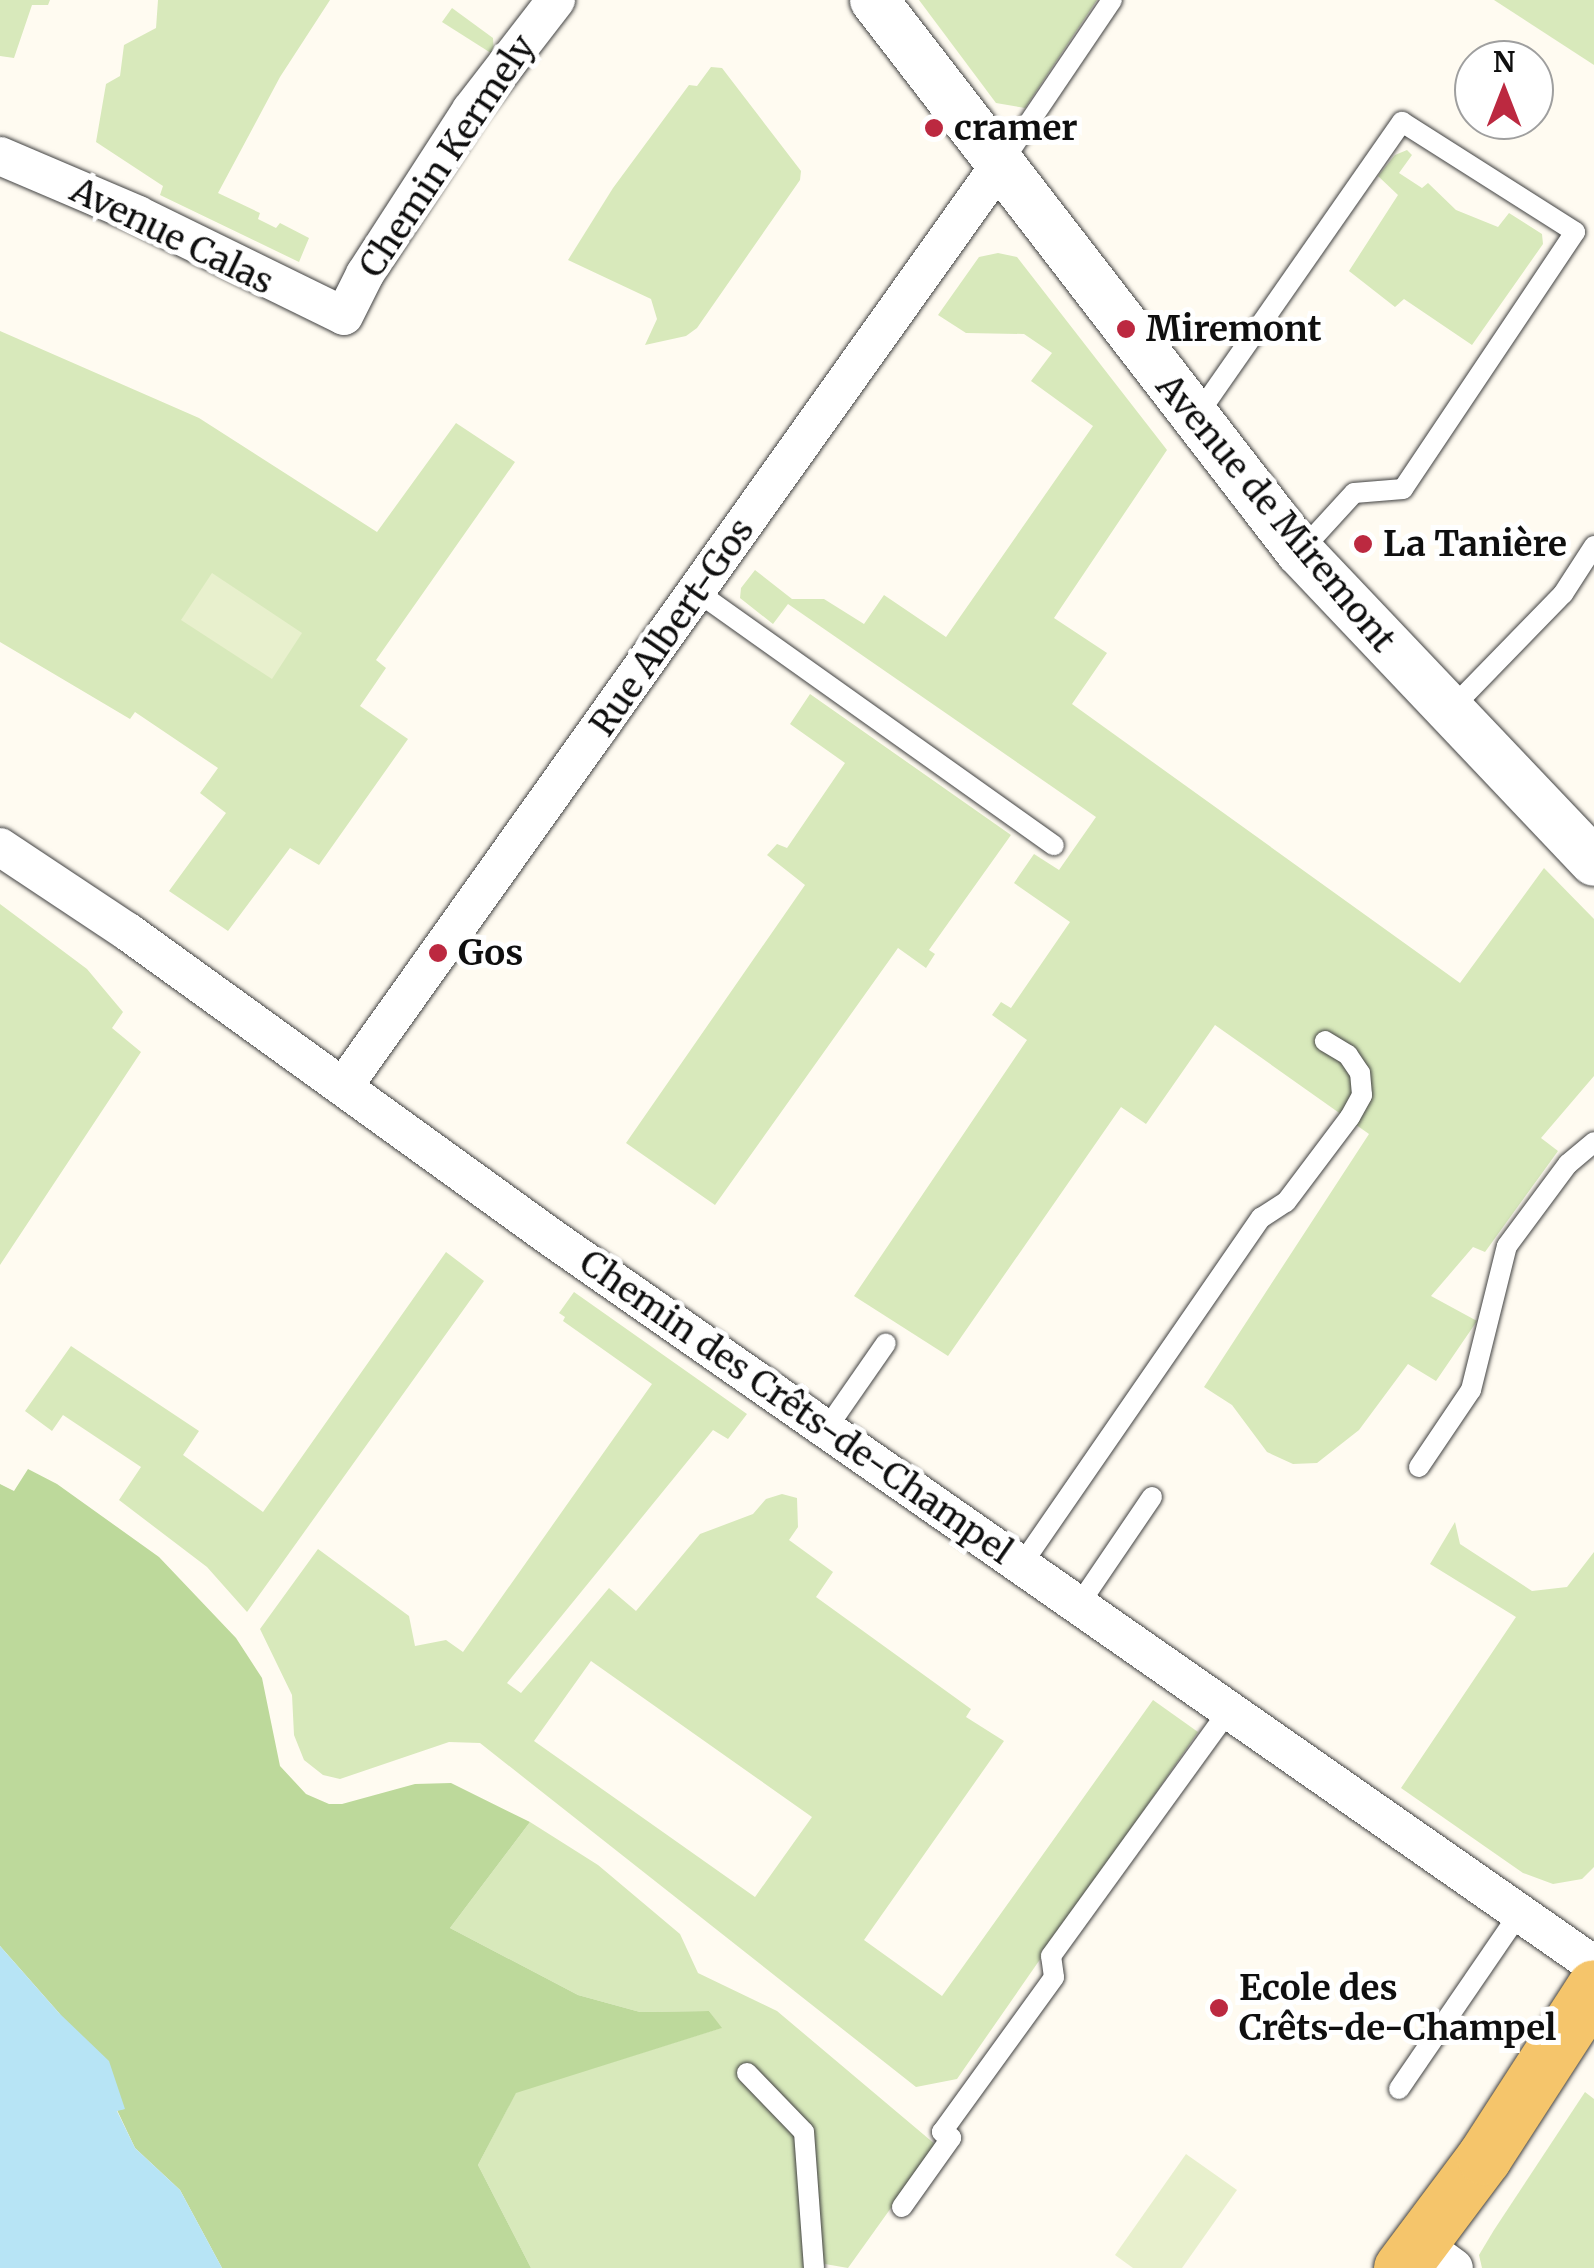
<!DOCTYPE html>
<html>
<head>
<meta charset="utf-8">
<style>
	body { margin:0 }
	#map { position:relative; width:1594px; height:2268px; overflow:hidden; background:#fffbf1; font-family:Merriweather,serif }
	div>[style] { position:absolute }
	.green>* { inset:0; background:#d8e9bb }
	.forest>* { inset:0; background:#bdd99b }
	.pitch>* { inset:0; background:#e8f0cd }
	.water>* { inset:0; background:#b7e4f5 }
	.roads { filter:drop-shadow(0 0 2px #424242) drop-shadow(0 0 2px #424242) }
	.service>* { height:20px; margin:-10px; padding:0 10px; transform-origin:10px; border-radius:10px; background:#fff }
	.minor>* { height:38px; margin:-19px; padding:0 19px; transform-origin:19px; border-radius:19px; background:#fff }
	.tertiary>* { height:48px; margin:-24px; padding:0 24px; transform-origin:24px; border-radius:24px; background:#fff }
	.primary>* { height:55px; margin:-27.5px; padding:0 27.5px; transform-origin:27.5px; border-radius:27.5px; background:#f5c56b }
	.dots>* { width:28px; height:28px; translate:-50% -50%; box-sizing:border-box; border:5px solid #fff; border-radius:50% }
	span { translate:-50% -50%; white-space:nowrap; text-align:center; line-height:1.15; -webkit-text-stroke:10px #fff; paint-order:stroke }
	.poi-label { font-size:35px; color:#0f0f0f; font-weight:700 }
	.left { translate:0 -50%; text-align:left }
	.street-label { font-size:35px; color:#0f0f0f }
	.north { position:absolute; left:1454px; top:40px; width:100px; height:100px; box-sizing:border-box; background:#fff; border:2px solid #9f9f9f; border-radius:50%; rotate:0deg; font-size:28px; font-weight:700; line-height:40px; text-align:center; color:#0f0f0f }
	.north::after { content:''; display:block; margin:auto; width:35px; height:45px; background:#bc2940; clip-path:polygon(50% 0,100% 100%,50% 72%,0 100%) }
</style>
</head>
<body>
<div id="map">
	<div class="green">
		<i style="clip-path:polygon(0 0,50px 0,48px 5px,32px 5px,14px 58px,0 56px)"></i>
		<i style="clip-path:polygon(158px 0,330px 0,280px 77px,218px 193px,260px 213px,258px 219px,276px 228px,280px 223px,309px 238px,299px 262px,160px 195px,163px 186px,96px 142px,106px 84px,120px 76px,124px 45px,156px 28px)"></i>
		<i style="clip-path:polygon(919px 0,1097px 0,1025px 108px,996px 103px)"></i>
		<i style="clip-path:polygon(1494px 0,1594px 0,1594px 65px)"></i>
		<i style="clip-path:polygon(452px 8px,493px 38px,494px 55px,442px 22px)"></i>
		<i style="clip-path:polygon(711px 67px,722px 68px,801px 171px,800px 180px,697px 328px,686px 336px,645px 345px,657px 319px,651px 299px,568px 260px,613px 188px,689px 85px,697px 86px)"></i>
		<i style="clip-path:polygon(1407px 150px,1412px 155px,1399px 173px,1422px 188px,1428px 183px,1456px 210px,1498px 227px,1509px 213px,1542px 234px,1543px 244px,1472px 345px,1404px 299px,1395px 307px,1349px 271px,1398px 195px,1378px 176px,1395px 155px)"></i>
		<i style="clip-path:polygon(998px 253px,1017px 257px,1167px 450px,1054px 618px,1107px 653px,1072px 704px,1460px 983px,1544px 868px,1594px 919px,1594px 1076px,1541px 1138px,1558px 1151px,1485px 1252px,1473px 1247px,1431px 1296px,1477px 1321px,1436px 1381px,1408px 1364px,1359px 1430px,1317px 1463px,1293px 1464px,1267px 1452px,1232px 1405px,1204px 1387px,1369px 1134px,1215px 1025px,1146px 1124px,1121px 1107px,948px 1356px,854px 1296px,1027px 1040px,992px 1015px,1001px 1002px,1011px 1008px,1070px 922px,1014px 883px,1034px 854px,1059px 870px,1096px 817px,788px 604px,773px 624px,740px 598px,741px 588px,755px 570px,792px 599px,824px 599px,864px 624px,884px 595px,946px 637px,1093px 426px,1031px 381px,1052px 353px,1024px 334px,966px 333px,938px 315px,979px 257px)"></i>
		<i style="clip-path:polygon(0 331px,199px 418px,377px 532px,456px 423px,515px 462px,376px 660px,386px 668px,360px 706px,408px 739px,319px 865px,290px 848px,228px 931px,169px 891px,226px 813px,200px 793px,218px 768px,135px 712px,130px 719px,0 642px)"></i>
		<i style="clip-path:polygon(810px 694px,1011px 835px,929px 950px,935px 954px,926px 968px,898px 948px,715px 1205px,626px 1143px,805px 885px,767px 855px,777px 844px,787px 848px,845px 763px,790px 724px)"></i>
		<i style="clip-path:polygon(0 904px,87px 969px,123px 1012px,112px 1028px,141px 1052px,0 1265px)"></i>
		<i style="clip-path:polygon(446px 1252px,484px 1281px,247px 1612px,207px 1567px,119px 1500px,141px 1467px,63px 1415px,52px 1431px,25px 1411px,71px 1346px,199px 1431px,183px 1455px,263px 1512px)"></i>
		<i style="clip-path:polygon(evenodd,574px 1292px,747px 1414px,728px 1439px,713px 1430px,507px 1683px,521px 1693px,609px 1588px,636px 1611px,700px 1534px,753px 1514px,766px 1499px,782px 1494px,797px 1498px,798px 1527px,789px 1540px,833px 1572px,816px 1597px,971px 1709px,966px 1717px,1004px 1741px,864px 1940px,942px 1996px,1153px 1700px,1198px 1732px,957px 2079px,916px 2087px,480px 1743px,449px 1742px,340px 1779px,323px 1775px,304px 1760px,294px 1735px,292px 1695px,260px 1629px,318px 1549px,409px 1616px,415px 1646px,446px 1640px,463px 1652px,652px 1384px,563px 1321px,565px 1317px,559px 1313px,574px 1292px,591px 1661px,812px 1817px,755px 1897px,534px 1741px,591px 1661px)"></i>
		<i style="clip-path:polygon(1455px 1522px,1460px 1544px,1532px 1591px,1567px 1587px,1594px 1552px,1594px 1867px,1582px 1879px,1553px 1884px,1523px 1873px,1401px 1788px,1516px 1617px,1430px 1564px)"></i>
		<i style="clip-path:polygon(530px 1822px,598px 1865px,680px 1934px,698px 1973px,777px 2011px,936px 2145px,848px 2268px,825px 2264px,820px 2268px,531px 2268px,478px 2165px,516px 2092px,721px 2028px,709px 2011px,640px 2012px,578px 1995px,450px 1928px)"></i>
		<i style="clip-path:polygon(1585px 2092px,1594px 2099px,1594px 2268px,1482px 2268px,1479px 2255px,1494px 2230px)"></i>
	</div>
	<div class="forest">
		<i style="clip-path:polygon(28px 1469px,57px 1484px,159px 1557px,236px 1638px,262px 1678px,280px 1766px,306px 1794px,329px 1804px,342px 1804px,415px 1784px,451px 1783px,530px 1822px,450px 1928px,578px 1995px,640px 2012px,709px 2011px,722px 2028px,516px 2093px,478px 2165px,531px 2268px,222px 2268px,180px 2190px,135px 2148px,117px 2110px,124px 2109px,59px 2013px,0 1946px,0 1484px,14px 1491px)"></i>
	</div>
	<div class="pitch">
		<i style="clip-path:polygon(212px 573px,302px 633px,272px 679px,181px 620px)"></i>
		<i style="clip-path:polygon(1186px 2154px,1237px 2190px,1182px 2268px,1133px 2268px,1115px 2255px)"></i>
	</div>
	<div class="water">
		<i style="clip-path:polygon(0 1946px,59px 2013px,109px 2061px,125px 2109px,117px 2111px,135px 2148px,180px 2190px,222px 2268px,0 2268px)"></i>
	</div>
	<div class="roads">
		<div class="service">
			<i style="left:1001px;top:164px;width:198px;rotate:-55.9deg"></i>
			<i style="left:1196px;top:417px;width:360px;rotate:-55.1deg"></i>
			<i style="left:1402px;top:122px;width:205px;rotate:32.4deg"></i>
			<i style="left:1575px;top:232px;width:309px;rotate:123.8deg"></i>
			<i style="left:1403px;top:489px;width:49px;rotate:175.3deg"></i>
			<i style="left:1354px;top:493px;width:80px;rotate:132.5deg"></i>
			<i style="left:696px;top:591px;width:439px;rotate:35.4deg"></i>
			<i style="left:1450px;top:710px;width:162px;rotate:-45.8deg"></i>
			<i style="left:1563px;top:594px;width:57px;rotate:-57.1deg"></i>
			<i style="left:827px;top:1428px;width:103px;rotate:-55.2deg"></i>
			<i style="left:1419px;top:1467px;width:93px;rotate:-56deg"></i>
			<i style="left:1471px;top:1390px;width:148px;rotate:-76deg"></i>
			<i style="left:1507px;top:1246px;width:102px;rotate:-53.4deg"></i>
			<i style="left:1568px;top:1164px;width:34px;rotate:-40deg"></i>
			<i style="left:1022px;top:1564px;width:421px;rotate:-55.4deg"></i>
			<i style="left:1261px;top:1218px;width:30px;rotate:-33deg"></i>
			<i style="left:1286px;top:1202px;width:106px;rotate:-53deg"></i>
			<i style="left:1350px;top:1117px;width:25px;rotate:-61deg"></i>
			<i style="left:1362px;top:1095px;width:22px;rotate:-95deg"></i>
			<i style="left:1360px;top:1073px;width:22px;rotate:-124deg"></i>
			<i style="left:1348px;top:1055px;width:27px;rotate:-149deg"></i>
			<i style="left:1080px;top:1603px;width:128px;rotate:-55.8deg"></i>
			<i style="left:747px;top:2073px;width:82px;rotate:46deg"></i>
			<i style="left:804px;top:2132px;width:136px;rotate:85.8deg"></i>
			<i style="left:1399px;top:2089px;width:211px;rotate:-55.6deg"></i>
			<i style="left:902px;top:2207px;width:85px;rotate:-54.6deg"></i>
			<i style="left:951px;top:2138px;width:11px;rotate:-146deg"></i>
			<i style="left:942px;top:2132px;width:191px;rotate:-54.1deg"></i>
			<i style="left:1054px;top:1977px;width:21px;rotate:-98deg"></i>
			<i style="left:1051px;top:1956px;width:305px;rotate:-54.1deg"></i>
		</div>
		<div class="minor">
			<i style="left:0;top:156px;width:150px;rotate:23.1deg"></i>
			<i style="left:138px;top:215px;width:229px;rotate:26.1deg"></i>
			<i style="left:344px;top:316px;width:47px;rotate:-63.4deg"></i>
			<i style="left:365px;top:274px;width:195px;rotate:-57.1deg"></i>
			<i style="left:471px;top:110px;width:139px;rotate:-52.3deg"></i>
			<i style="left:0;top:847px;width:154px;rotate:33.6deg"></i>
			<i style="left:128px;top:932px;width:523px;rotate:35.82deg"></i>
			<i style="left:552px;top:1238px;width:1271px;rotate:34.9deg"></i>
			<i style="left:343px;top:1087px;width:1131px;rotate:-54.54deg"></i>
			<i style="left:1420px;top:2243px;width:42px;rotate:36.3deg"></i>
		</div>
		<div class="tertiary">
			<i style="left:874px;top:0;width:697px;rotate:52.34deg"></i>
			<i style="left:1300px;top:552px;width:427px;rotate:46.5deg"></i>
		</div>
		<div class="primary">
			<i style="left:1401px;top:2268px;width:139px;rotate:-53.2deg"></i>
			<i style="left:1484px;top:2157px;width:202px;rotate:-57.1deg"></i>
		</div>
	</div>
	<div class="dots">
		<i style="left:934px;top:128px;background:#bc2940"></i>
		<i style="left:1126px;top:329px;background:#bc2940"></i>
		<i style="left:1363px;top:544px;background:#bc2940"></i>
		<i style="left:438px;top:953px;background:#bc2940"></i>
		<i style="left:1219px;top:2008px;background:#bc2940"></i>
	</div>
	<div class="poi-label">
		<span class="left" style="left:954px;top:128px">cramer</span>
		<span class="left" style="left:1146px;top:329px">Miremont</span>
		<span class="left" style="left:1383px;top:544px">La Tanière</span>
		<span class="left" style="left:458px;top:953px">Gos</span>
		<span class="left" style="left:1239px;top:2008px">Ecole des<br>Crêts-de-Champel</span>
	</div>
	<div class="street-label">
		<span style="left:447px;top:156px;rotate:-56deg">Chemin Kermely</span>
		<span style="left:172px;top:236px;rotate:26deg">Avenue Calas</span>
		<span style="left:1276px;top:513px;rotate:50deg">Avenue de Miremont</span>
		<span style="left:672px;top:627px;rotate:-55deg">Rue Albert-Gos</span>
		<span style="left:796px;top:1407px;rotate:35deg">Chemin des Crêts-de-Champel</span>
	</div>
	<div class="north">N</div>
</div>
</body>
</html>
